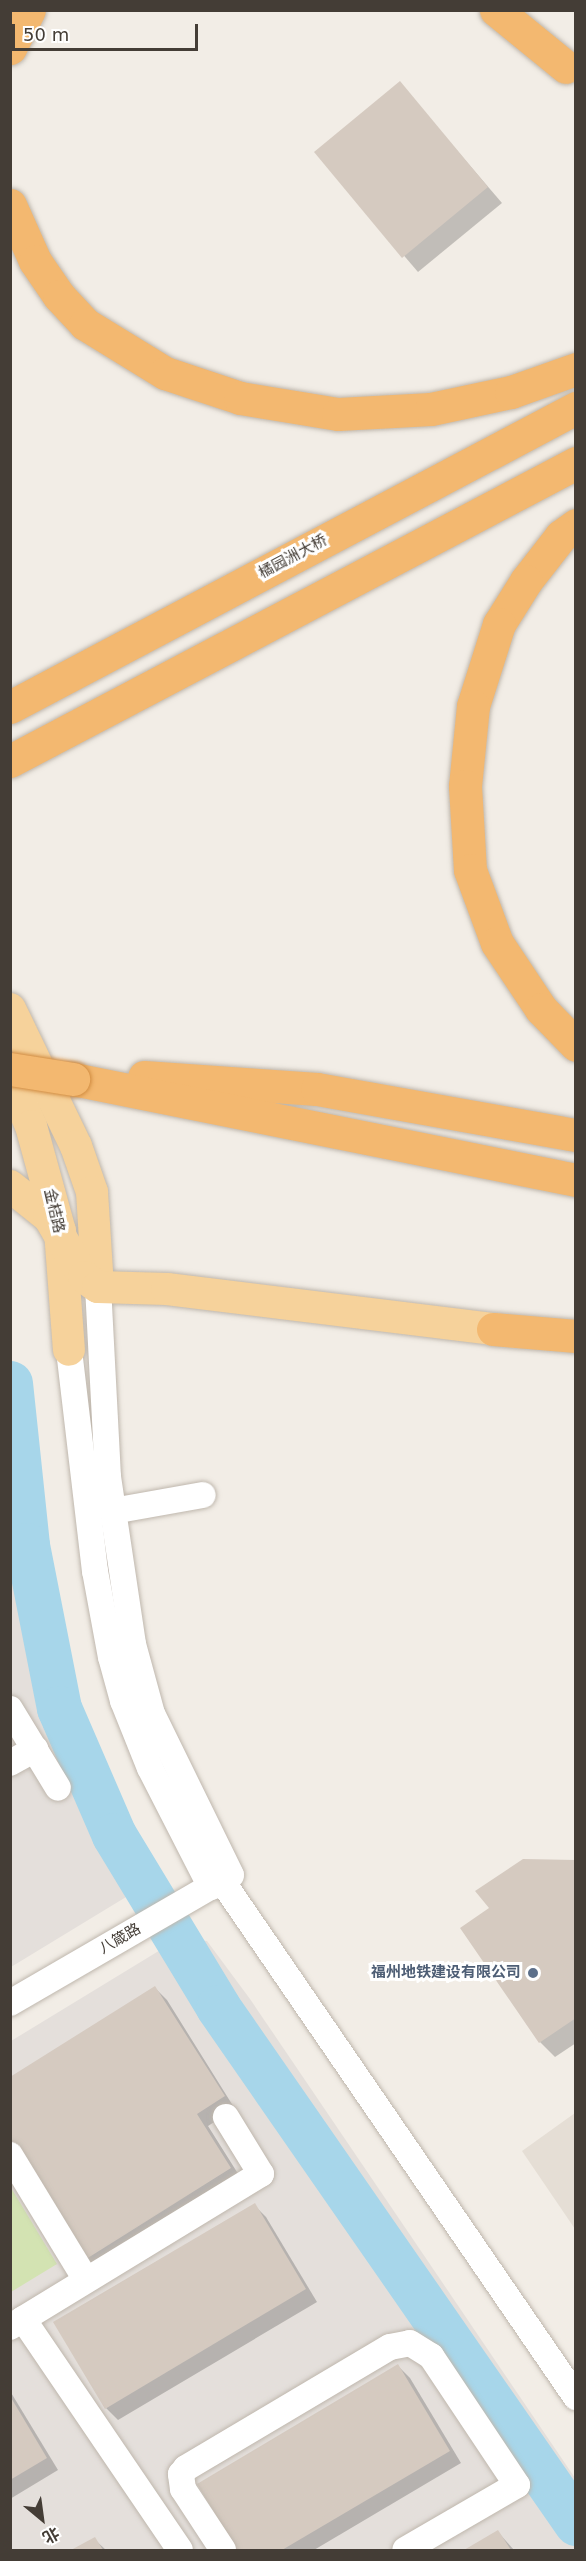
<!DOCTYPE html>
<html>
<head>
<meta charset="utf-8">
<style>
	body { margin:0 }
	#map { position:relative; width:586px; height:2561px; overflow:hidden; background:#f2ede6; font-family:"DejaVu Sans","Noto Sans SC",sans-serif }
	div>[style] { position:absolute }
	.residential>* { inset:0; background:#e5ded5 }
	.industrial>* { inset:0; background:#e4dfdb }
	.green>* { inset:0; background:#d3e3b2 }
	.shadow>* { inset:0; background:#0003 }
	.river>* { height:45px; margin:-22.5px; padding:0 22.5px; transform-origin:22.5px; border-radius:22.5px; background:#a7d6ea }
	.building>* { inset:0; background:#d5cac0 }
	.roads { filter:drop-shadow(0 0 2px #bfb7ad) drop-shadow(0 0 2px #bfb7ad) }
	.minor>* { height:26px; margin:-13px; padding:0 13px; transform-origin:13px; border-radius:13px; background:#fff }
	.major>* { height:32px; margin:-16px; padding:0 16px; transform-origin:16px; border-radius:16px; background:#f6d29b }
	.highway>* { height:33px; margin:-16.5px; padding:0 16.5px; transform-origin:16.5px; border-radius:16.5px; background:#f3b870 }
	.bridges { filter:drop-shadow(0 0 2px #d18c41) drop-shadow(0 0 2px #d18c41) }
	.highway-bridge>* { height:33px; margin:-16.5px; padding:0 16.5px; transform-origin:16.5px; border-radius:16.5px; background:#f3b870 }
	.dots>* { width:16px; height:16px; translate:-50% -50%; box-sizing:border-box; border:3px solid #fff; border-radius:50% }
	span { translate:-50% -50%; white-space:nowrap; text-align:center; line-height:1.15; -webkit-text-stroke:6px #fff; paint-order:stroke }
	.street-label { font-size:15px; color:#443d36 }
	.service-label { font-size:15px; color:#4e5e75; font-weight:700 }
	.right { translate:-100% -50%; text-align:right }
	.frame { position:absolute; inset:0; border:12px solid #443d36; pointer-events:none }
	.north { position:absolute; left:12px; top:2489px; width:60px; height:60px; -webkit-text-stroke:4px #fff; paint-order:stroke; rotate:151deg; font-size:16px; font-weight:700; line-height:24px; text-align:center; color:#443d36 }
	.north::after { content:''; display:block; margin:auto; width:21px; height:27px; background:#443d36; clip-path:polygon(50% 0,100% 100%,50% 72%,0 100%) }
	.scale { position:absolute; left:12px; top:24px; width:186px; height:27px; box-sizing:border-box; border:3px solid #443d36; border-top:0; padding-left:8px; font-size:18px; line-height:21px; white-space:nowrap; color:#443d36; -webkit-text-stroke:4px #fff; paint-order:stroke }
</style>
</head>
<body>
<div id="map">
	<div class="residential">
		<i style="clip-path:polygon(575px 2113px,575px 2229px,522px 2151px)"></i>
	</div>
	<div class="industrial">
		<i style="clip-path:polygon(10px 1405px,65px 1645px,77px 1741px,154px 1880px,11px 1967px)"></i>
		<i style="clip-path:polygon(180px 1938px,207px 1941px,250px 1999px,575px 2478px,575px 2550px,11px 2550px,11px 2041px)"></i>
	</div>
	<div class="green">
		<i style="clip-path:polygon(10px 2186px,57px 2264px,11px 2292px,10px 2292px)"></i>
	</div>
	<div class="shadow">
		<i style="clip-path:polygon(399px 83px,502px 203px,418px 272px,316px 153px)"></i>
		<i style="clip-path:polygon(576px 1862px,576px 2043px,555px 2057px,540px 2042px,491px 1909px)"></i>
		<i style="clip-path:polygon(155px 1988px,167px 2000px,235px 2109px,208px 2126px,242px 2180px,96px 2272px,85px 2260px)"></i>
		<i style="clip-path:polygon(254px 2205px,266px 2217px,317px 2302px,118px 2420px,106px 2408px)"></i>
		<i style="clip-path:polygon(398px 2366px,410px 2378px,461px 2463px,314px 2550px,238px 2550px,199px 2484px)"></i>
		<i style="clip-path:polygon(10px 2391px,58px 2470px,10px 2499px)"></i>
		<i style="clip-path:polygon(498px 2532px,514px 2550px,467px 2550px)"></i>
		<i style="clip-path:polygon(94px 2539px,106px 2550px,74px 2550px)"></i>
	</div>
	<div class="river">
		<i style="left:10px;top:1383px;width:163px;rotate:84deg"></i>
		<i style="left:27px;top:1545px;width:166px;rotate:78.9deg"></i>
		<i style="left:59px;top:1708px;width:138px;rotate:66.6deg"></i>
		<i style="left:114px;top:1835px;width:201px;rotate:58.8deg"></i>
		<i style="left:218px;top:2007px;width:628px;rotate:55.25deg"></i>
	</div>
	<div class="building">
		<i style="clip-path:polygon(400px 81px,488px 187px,402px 258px,314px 152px)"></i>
		<i style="clip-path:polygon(523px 1859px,576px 1860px,576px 2018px,539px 2043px,460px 1928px,489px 1908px,475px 1891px)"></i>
		<i style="clip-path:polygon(155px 1986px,225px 2096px,197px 2114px,231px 2168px,83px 2261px,10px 2146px,10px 2077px)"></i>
		<i style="clip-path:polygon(255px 2203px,306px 2289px,105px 2409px,53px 2322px)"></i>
		<i style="clip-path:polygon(398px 2364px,450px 2451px,282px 2550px,237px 2550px,197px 2484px)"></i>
		<i style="clip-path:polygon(10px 2396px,47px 2458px,10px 2480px)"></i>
		<i style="clip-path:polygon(498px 2530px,511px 2550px,464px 2550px)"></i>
		<i style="clip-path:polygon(95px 2537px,103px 2550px,71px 2550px)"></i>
	</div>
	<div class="roads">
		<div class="minor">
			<i style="left:69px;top:1350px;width:223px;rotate:83.3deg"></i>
			<i style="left:95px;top:1571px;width:87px;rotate:79.5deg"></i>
			<i style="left:111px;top:1657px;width:46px;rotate:74.7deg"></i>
			<i style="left:123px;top:1701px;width:72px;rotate:68.1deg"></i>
			<i style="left:150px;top:1768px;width:134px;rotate:62.9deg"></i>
			<i style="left:113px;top:1511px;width:91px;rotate:-10.1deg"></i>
			<i style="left:10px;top:1709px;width:92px;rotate:58.7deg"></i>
			<i style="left:10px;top:1763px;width:29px;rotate:-29deg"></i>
			<i style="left:222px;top:1881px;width:626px;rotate:55.55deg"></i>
			<i style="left:10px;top:2003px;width:255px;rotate:-30.1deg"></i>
			<i style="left:231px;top:1875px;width:179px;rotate:-116.1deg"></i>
			<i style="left:152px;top:1714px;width:73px;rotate:-105.2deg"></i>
			<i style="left:133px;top:1644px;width:169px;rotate:-98.5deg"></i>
			<i style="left:108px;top:1477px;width:190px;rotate:-93deg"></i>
			<i style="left:10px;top:2155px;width:146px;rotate:58.7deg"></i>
			<i style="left:23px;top:2319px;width:279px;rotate:55.8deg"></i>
			<i style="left:10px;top:2327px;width:294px;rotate:-31.4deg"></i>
			<i style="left:261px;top:2174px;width:67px;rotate:-121.6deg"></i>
			<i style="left:223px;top:2550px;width:73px;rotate:-123.3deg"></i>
			<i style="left:183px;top:2489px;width:15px;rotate:-98deg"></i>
			<i style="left:181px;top:2474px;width:8px;rotate:-50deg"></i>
			<i style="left:186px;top:2468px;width:237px;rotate:-30.7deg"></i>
			<i style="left:390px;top:2347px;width:20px;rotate:-11deg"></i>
			<i style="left:410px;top:2343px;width:25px;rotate:32deg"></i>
			<i style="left:431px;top:2356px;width:155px;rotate:56.3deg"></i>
			<i style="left:517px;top:2485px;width:129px;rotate:149.9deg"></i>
		</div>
		<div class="major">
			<i style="left:10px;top:1009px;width:152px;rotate:64.3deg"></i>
			<i style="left:76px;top:1146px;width:49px;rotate:70.8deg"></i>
			<i style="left:92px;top:1192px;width:95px;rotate:86.4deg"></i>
			<i style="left:10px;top:1079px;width:51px;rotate:65.9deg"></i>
			<i style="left:31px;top:1126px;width:109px;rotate:74.6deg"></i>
			<i style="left:60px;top:1231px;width:119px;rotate:85.7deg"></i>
			<i style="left:10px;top:1186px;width:50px;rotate:38.5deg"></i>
			<i style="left:49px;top:1217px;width:69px;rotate:59.7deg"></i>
			<i style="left:84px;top:1277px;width:17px;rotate:36deg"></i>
			<i style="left:98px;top:1287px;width:69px;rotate:1.7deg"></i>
			<i style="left:167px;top:1289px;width:354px;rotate:7deg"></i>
		</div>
		<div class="highway">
			<i style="left:496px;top:10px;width:90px;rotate:39.2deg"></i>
			<i style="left:10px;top:48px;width:42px;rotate:-63.4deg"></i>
			<i style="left:10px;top:205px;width:61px;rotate:65.9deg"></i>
			<i style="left:35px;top:261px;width:42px;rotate:55.6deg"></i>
			<i style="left:59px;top:296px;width:38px;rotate:47deg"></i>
			<i style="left:85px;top:324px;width:94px;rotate:31.5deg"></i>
			<i style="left:165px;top:373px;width:79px;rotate:18.4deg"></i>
			<i style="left:240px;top:398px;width:99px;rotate:9.3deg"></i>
			<i style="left:338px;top:414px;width:93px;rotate:-3.1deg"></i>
			<i style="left:431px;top:409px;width:82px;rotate:-12deg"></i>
			<i style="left:511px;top:392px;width:69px;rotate:-19.5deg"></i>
			<i style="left:576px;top:525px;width:19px;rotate:144deg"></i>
			<i style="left:561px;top:536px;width:57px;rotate:127.9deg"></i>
			<i style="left:526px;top:581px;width:51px;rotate:122.1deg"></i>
			<i style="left:499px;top:624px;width:86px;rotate:107.6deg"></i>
			<i style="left:473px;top:706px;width:80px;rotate:95.7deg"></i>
			<i style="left:465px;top:786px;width:84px;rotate:86.6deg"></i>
			<i style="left:470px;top:870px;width:78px;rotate:69.7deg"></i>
			<i style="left:497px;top:943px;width:79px;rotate:56.3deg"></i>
			<i style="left:541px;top:1009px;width:50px;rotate:45.8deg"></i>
			<i style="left:10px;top:707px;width:640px;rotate:-27.85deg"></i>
			<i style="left:10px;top:761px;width:640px;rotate:-27.77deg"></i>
			<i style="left:144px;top:1077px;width:173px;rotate:4deg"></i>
			<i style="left:317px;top:1089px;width:263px;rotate:10.1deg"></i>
			<i style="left:73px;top:1079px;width:513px;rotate:11.35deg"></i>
			<i style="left:493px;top:1329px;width:83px;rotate:4.8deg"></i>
		</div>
	</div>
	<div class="bridges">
		<div class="highway-bridge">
			<i style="left:10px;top:1069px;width:64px;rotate:9deg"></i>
		</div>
	</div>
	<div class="dots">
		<i style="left:533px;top:1973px;background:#5c6f8a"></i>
	</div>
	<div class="street-label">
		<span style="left:293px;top:557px;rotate:-28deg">橘园洲大桥</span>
		<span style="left:54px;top:1211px;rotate:77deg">金桔路</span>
		<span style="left:120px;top:1939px;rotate:-30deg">八箴路</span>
	</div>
	<div class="service-label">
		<span class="right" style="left:521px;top:1973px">福州地铁建设有限公司</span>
	</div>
	<div class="frame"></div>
	<div class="north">北</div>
	<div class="scale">50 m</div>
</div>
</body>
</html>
